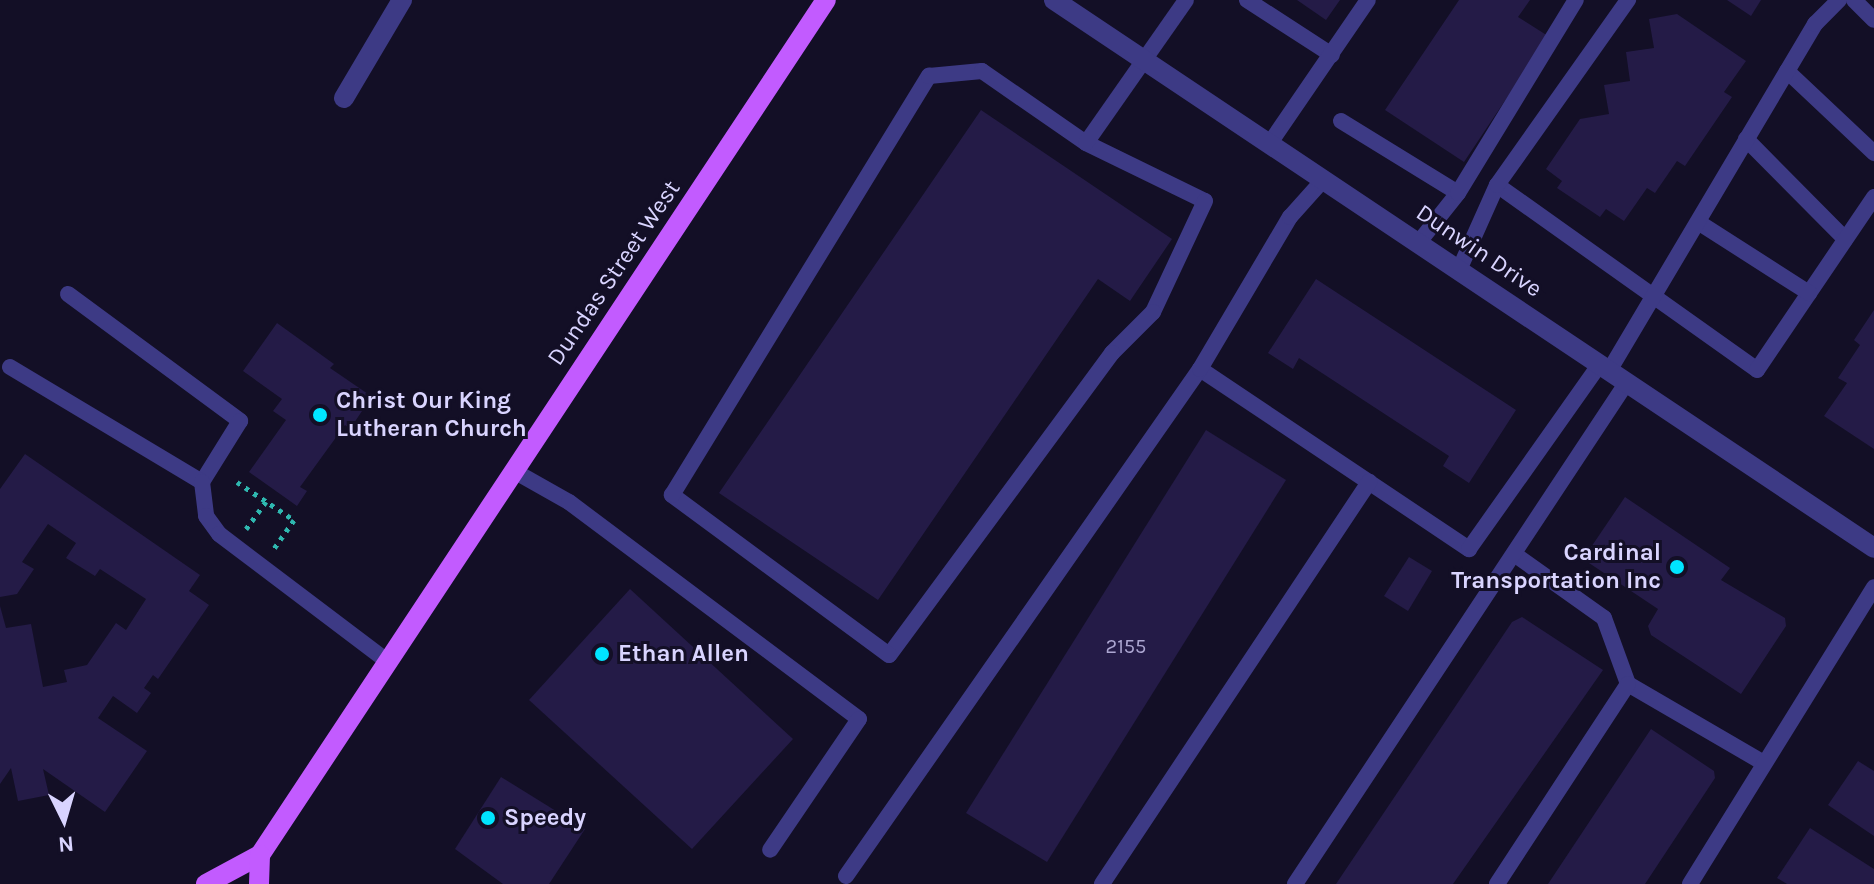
<!DOCTYPE html>
<html>
<head>
<meta charset="utf-8">
<style>
	body { margin:0 }
	#map { position:relative; width:1874px; height:884px; overflow:hidden; background:#130f26; font-family:Karla,sans-serif }
	div>[style] { position:absolute }
	.building>* { inset:0; background:#241b47 }
	.path>* { height:5px; margin-top:-2.5px; transform-origin:0; background:repeating-linear-gradient(90deg,#2fb8b0 0 4px,transparent 0 10px) }
	.service>* { height:16px; margin:-8px; padding:0 8px; transform-origin:8px; border-radius:8px; background:#3d3a85 }
	.minor>* { height:20px; margin:-10px; padding:0 10px; transform-origin:10px; border-radius:10px; background:#3d3a85 }
	.primary>* { height:20px; margin:-10px; padding:0 10px; transform-origin:10px; border-radius:10px; background:#c25bff }
	.dots>* { width:22px; height:22px; translate:-50% -50%; box-sizing:border-box; border:4px solid #130f26; border-radius:50% }
	span { translate:-50% -50%; white-space:nowrap; text-align:center; line-height:1.15; -webkit-text-stroke:6px #130f26; paint-order:stroke }
	.number-label { font-size:20px; color:#aca6d1 }
	.number-label span { -webkit-text-stroke-width:0 }
	.street-label { font-size:24px; color:#d9d4ff }
	.poi-label { font-size:24px; color:#d9d4ff; font-weight:700 }
	.left { translate:0 -50%; text-align:left }
	.right { translate:-100% -50%; text-align:right }
	.north { position:absolute; left:24px; top:780px; width:80px; height:80px; -webkit-text-stroke:6px #130f26; paint-order:stroke; rotate:175deg; font-size:22px; font-weight:700; line-height:32px; text-align:center; color:#d9d4ff }
	.north::after { content:''; display:block; margin:auto; width:28px; height:36px; background:#d9d4ff; clip-path:polygon(50% 0,100% 100%,50% 72%,0 100%) }
</style>
</head>
<body>
<div id="map">
	<div class="building">
		<i style="clip-path:polygon(1297px 0,1340px 0,1326px 20px)"></i>
		<i style="clip-path:polygon(1459px 0,1530px 0,1518px 17px,1548px 36px,1464px 162px,1385px 110px)"></i>
		<i style="clip-path:polygon(1727px 0,1761px 0,1751px 16px)"></i>
		<i style="clip-path:polygon(1677px 14px,1746px 61px,1724px 92px,1732px 97px,1685px 166px,1677px 161px,1655px 193px,1647px 188px,1624px 221px,1606px 209px,1600px 217px,1557px 188px,1562px 181px,1546px 169px,1580px 119px,1609px 114px,1604px 85px,1630px 81px,1626px 52px,1654px 48px,1649px 19px)"></i>
		<i style="clip-path:polygon(981px 110px,1172px 239px,1130px 301px,1098px 279px,878px 600px,719px 493px)"></i>
		<i style="clip-path:polygon(1316px 279px,1516px 410px,1469px 483px,1443px 466px,1449px 456px,1299px 358px,1293px 369px,1268px 353px)"></i>
		<i style="clip-path:polygon(1874px 310px,1874px 449px,1824px 416px,1847px 383px,1838px 378px,1860px 345px,1854px 340px)"></i>
		<i style="clip-path:polygon(277px 323px,334px 364px,330px 368px,368px 394px,364px 400px,368px 402px,350px 429px,345px 425px,300px 487px,307px 491px,297px 506px,249px 472px,286px 420px,273px 411px,282px 399px,243px 371px)"></i>
		<i style="clip-path:polygon(1206px 430px,1286px 480px,1047px 862px,966px 813px)"></i>
		<i style="clip-path:polygon(25px 454px,200px 575px,189px 591px,209px 605px,158px 679px,153px 675px,144px 688px,151px 693px,137px 713px,113px 696px,98px 718px,147px 751px,105px 812px,43px 769px,49px 795px,18px 801px,11px 768px,0 784px,0 606px,6px 628px,31px 624px,43px 687px,67px 682px,64px 670px,87px 665px,116px 623px,126px 630px,146px 599px,100px 569px,95px 576px,66px 558px,76px 543px,48px 524px,22px 562px,34px 569px,17px 594px,0 597px,0 489px)"></i>
		<i style="clip-path:polygon(1625px 497px,1730px 568px,1721px 580px,1785px 618px,1786px 626px,1741px 694px,1651px 635px,1648px 626px,1658px 609px,1583px 559px)"></i>
		<i style="clip-path:polygon(1409px 557px,1432px 571px,1408px 611px,1384px 596px)"></i>
		<i style="clip-path:polygon(630px 589px,793px 739px,692px 849px,529px 700px)"></i>
		<i style="clip-path:polygon(1522px 617px,1603px 670px,1453px 884px,1336px 884px,1512px 622px)"></i>
		<i style="clip-path:polygon(1651px 729px,1714px 771px,1715px 778px,1645px 884px,1548px 884px)"></i>
		<i style="clip-path:polygon(1858px 761px,1874px 771px,1874px 836px,1828px 805px)"></i>
		<i style="clip-path:polygon(501px 777px,585px 829px,549px 884px,503px 884px,455px 849px)"></i>
		<i style="clip-path:polygon(1810px 828px,1874px 869px,1874px 884px,1787px 884px,1777px 878px)"></i>
	</div>
	<div class="path">
		<i style="left:237px;top:482px;width:69px;rotate:33.7deg"></i>
		<i style="left:294px;top:520px;width:35px;rotate:125deg"></i>
		<i style="left:246px;top:529px;width:34px;rotate:-54deg"></i>
	</div>
	<div class="service">
		<i style="left:1247px;top:0;width:101px;rotate:32.9deg"></i>
		<i style="left:1854px;top:0;width:28px;rotate:45deg"></i>
		<i style="left:1787px;top:71px;width:120px;rotate:43.3deg"></i>
		<i style="left:1341px;top:121px;width:137px;rotate:31.6deg"></i>
		<i style="left:1746px;top:139px;width:141px;rotate:45.3deg"></i>
		<i style="left:1086px;top:143px;width:132px;rotate:26deg"></i>
		<i style="left:1205px;top:201px;width:123px;rotate:115.1deg"></i>
		<i style="left:1153px;top:312px;width:58px;rotate:135deg"></i>
		<i style="left:1112px;top:353px;width:375px;rotate:126.4deg"></i>
		<i style="left:889px;top:655px;width:270px;rotate:-143.6deg"></i>
		<i style="left:672px;top:495px;width:492px;rotate:-58.5deg"></i>
		<i style="left:929px;top:76px;width:53px;rotate:-5.4deg"></i>
		<i style="left:982px;top:71px;width:126px;rotate:34.7deg"></i>
		<i style="left:1086px;top:143px;width:174px;rotate:-55deg"></i>
		<i style="left:1270px;top:143px;width:173px;rotate:-55.6deg"></i>
		<i style="left:1497px;top:185px;width:319px;rotate:35.4deg"></i>
		<i style="left:1757px;top:370px;width:209px;rotate:-55.9deg"></i>
		<i style="left:1698px;top:222px;width:132px;rotate:32.6deg"></i>
		<i style="left:1419px;top:242px;width:63px;rotate:-51.5deg"></i>
		<i style="left:1458px;top:193px;width:226px;rotate:-58.6deg"></i>
		<i style="left:1459px;top:270px;width:93px;rotate:-65.9deg"></i>
		<i style="left:1497px;top:185px;width:227px;rotate:-54.7deg"></i>
		<i style="left:68px;top:294px;width:214px;rotate:36.4deg"></i>
		<i style="left:240px;top:421px;width:72px;rotate:121.9deg"></i>
		<i style="left:10px;top:367px;width:224px;rotate:30.9deg"></i>
		<i style="left:202px;top:482px;width:34px;rotate:83deg"></i>
		<i style="left:206px;top:516px;width:22px;rotate:54deg"></i>
		<i style="left:219px;top:534px;width:212px;rotate:37.1deg"></i>
		<i style="left:1200px;top:369px;width:324px;rotate:33.8deg"></i>
		<i style="left:1469px;top:549px;width:227px;rotate:-54.7deg"></i>
		<i style="left:1609px;top:371px;width:404px;rotate:-59.3deg"></i>
		<i style="left:1815px;top:24px;width:34px;rotate:-45deg"></i>
		<i style="left:514px;top:471px;width:63px;rotate:29.4deg"></i>
		<i style="left:569px;top:502px;width:362px;rotate:36.8deg"></i>
		<i style="left:859px;top:719px;width:158px;rotate:124.2deg"></i>
		<i style="left:1514px;top:554px;width:110px;rotate:35.4deg"></i>
		<i style="left:1604px;top:618px;width:70px;rotate:70deg"></i>
		<i style="left:1628px;top:684px;width:157px;rotate:30.2deg"></i>
		<i style="left:846px;top:876px;width:618px;rotate:-55.08deg"></i>
		<i style="left:1200px;top:369px;width:177px;rotate:-59.4deg"></i>
		<i style="left:1290px;top:217px;width:51px;rotate:-48.2deg"></i>
		<i style="left:1102px;top:884px;width:483px;rotate:-56.4deg"></i>
		<i style="left:1295px;top:884px;width:602px;rotate:-56.52deg"></i>
		<i style="left:1497px;top:884px;width:239px;rotate:-56.8deg"></i>
		<i style="left:1690px;top:884px;width:349px;rotate:-58.2deg"></i>
	</div>
	<div class="minor">
		<i style="left:1054px;top:0;width:986px;rotate:33.75deg"></i>
		<i style="left:344px;top:98px;width:114px;rotate:-59.4deg"></i>
	</div>
	<div class="primary">
		<i style="left:206px;top:884px;width:61px;rotate:-28.2deg"></i>
		<i style="left:260px;top:855px;width:1025px;rotate:-56.5deg"></i>
		<i style="left:259px;top:884px;width:29px;rotate:-88deg"></i>
	</div>
	<div class="dots">
		<i style="left:320px;top:415px;background:#00e5ff"></i>
		<i style="left:1677px;top:567px;background:#00e5ff"></i>
		<i style="left:602px;top:654px;background:#00e5ff"></i>
		<i style="left:488px;top:818px;background:#00e5ff"></i>
	</div>
	<div class="number-label">
		<span style="left:1126px;top:646px">2155</span>
	</div>
	<div class="street-label">
		<span style="left:1479px;top:251px;rotate:34deg">Dunwin Drive</span>
		<span style="left:614px;top:273px;rotate:-56deg">Dundas Street West</span>
	</div>
	<div class="poi-label">
		<span class="left" style="left:336px;top:415px">Christ Our King<br>Lutheran Church</span>
		<span class="right" style="left:1661px;top:567px">Cardinal<br>Transportation Inc</span>
		<span class="left" style="left:618px;top:654px">Ethan Allen</span>
		<span class="left" style="left:504px;top:818px">Speedy</span>
	</div>
	<div class="north">N</div>
</div>
</body>
</html>
